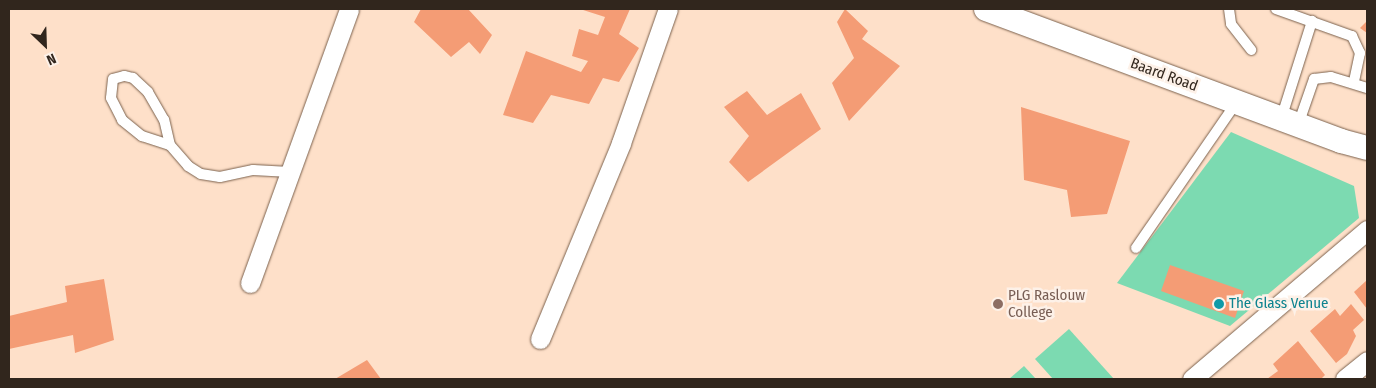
<!DOCTYPE html>
<html>
<head>
<meta charset="utf-8">
<style>
	body { margin:0 }
	#map { position:relative; width:1376px; height:388px; overflow:hidden; background:#fee0c9; font-family:"Fira Sans Condensed",sans-serif }
	div>[style] { position:absolute }
	.green>* { inset:0; background:#7cdab1 }
	.building>* { inset:0; background:#f49c75 }
	.roads { filter:drop-shadow(0 0 1px #7b614d) drop-shadow(0 0 1px #7b614d) }
	.service>* { height:10px; margin:-5px; padding:0 5px; transform-origin:5px; border-radius:5px; background:#fff }
	.minor>* { height:19px; margin:-9.5px; padding:0 9.5px; transform-origin:9.5px; border-radius:9.5px; background:#fff }
	.tertiary>* { height:24px; margin:-12px; padding:0 12px; transform-origin:12px; border-radius:12px; background:#fff }
	.dots>* { width:14px; height:14px; translate:-50% -50%; box-sizing:border-box; border:2px solid #fdf1e8; border-radius:50% }
	span { translate:-50% -50%; white-space:nowrap; text-align:center; line-height:1.15; -webkit-text-stroke:5px #fdf1e8; paint-order:stroke }
	.street-label { font-size:15px; color:#31261d }
	.education-label { font-size:15px; color:#785e54 }
	.left { translate:0 -50%; text-align:left }
	.culture-label { font-size:15px; color:#0d838f }
	.frame { position:absolute; inset:0; border:10px solid #31261d; pointer-events:none }
	.north { position:absolute; left:20px; top:20px; width:50px; height:50px; -webkit-text-stroke:4px #fdf1e8; paint-order:stroke; rotate:156deg; font-size:14px; font-weight:700; line-height:20px; text-align:center; color:#31261d }
	.north::after { content:''; display:block; margin:auto; width:18px; height:22px; background:#31261d; clip-path:polygon(50% 0,100% 100%,50% 72%,0 100%) }
</style>
</head>
<body>
<div id="map">
	<div class="green">
		<i style="clip-path:polygon(1231px 132px,1354px 186px,1359px 218px,1230px 326px,1117px 283px)"></i>
		<i style="clip-path:polygon(1069px 329px,1114px 379px,1053px 379px,1035px 359px)"></i>
		<i style="clip-path:polygon(1024px 366px,1036px 379px,1009px 379px)"></i>
	</div>
	<div class="building">
		<i style="clip-path:polygon(421px 9px,468px 9px,492px 35px,480px 54px,469px 42px,451px 57px,414px 22px)"></i>
		<i style="clip-path:polygon(580px 9px,630px 9px,619px 34px,639px 48px,619px 82px,603px 78px,589px 104px,551px 95px,533px 123px,503px 115px,526px 51px,581px 72px,588px 61px,572px 56px,579px 29px,598px 35px,605px 17px)"></i>
		<i style="clip-path:polygon(845px 9px,868px 31px,862px 39px,900px 66px,849px 121px,832px 83px,854px 58px,837px 22px)"></i>
		<i style="clip-path:polygon(1367px 21px,1367px 33px,1360px 28px)"></i>
		<i style="clip-path:polygon(747px 91px,767px 115px,801px 93px,821px 129px,748px 182px,729px 162px,749px 136px,724px 107px)"></i>
		<i style="clip-path:polygon(1021px 107px,1130px 141px,1107px 214px,1071px 217px,1067px 190px,1024px 180px)"></i>
		<i style="clip-path:polygon(1170px 265px,1244px 291px,1235px 318px,1161px 291px)"></i>
		<i style="clip-path:polygon(104px 279px,114px 340px,75px 353px,73px 335px,9px 349px,9px 316px,67px 302px,65px 286px)"></i>
		<i style="clip-path:polygon(1367px 280px,1367px 309px,1354px 292px)"></i>
		<i style="clip-path:polygon(1351px 304px,1364px 320px,1353px 330px,1356px 336px,1347px 354px,1336px 363px,1310px 331px,1335px 309px,1340px 316px)"></i>
		<i style="clip-path:polygon(1298px 341px,1325px 375px,1321px 379px,1267px 379px,1278px 371px,1273px 364px)"></i>
		<i style="clip-path:polygon(367px 360px,381px 379px,335px 379px)"></i>
	</div>
	<div class="roads">
		<div class="service">
			<i style="left:1229px;top:9px;width:15px;rotate:82deg"></i>
			<i style="left:1231px;top:24px;width:33px;rotate:52deg"></i>
			<i style="left:1276px;top:9px;width:81px;rotate:19.6deg"></i>
			<i style="left:1352px;top:36px;width:19px;rotate:65deg"></i>
			<i style="left:1360px;top:53px;width:30px;rotate:102deg"></i>
			<i style="left:1281px;top:119px;width:103px;rotate:-72.4deg"></i>
			<i style="left:1298px;top:125px;width:49px;rotate:-70.8deg"></i>
			<i style="left:1314px;top:79px;width:17px;rotate:-7deg"></i>
			<i style="left:1331px;top:77px;width:38px;rotate:17deg"></i>
			<i style="left:170px;top:145px;width:26px;rotate:-103deg"></i>
			<i style="left:164px;top:120px;width:32px;rotate:-120deg"></i>
			<i style="left:148px;top:92px;width:21px;rotate:-137deg"></i>
			<i style="left:133px;top:78px;width:9px;rotate:-167deg"></i>
			<i style="left:124px;top:76px;width:11px;rotate:165deg"></i>
			<i style="left:113px;top:79px;width:19px;rotate:96deg"></i>
			<i style="left:111px;top:98px;width:25px;rotate:63deg"></i>
			<i style="left:122px;top:120px;width:26px;rotate:39deg"></i>
			<i style="left:142px;top:136px;width:29px;rotate:18deg"></i>
			<i style="left:170px;top:145px;width:28px;rotate:49deg"></i>
			<i style="left:188px;top:166px;width:15px;rotate:32deg"></i>
			<i style="left:201px;top:174px;width:19px;rotate:9deg"></i>
			<i style="left:220px;top:177px;width:34px;rotate:-12deg"></i>
			<i style="left:253px;top:170px;width:37px;rotate:3deg"></i>
			<i style="left:1136px;top:248px;width:176px;rotate:-55.4deg"></i>
		</div>
		<div class="minor">
			<i style="left:250px;top:283px;width:291px;rotate:-70.1deg"></i>
			<i style="left:540px;top:339px;width:212px;rotate:-67.5deg"></i>
			<i style="left:621px;top:143px;width:142px;rotate:-70.7deg"></i>
			<i style="left:1192px;top:379px;width:230px;rotate:-40.4deg"></i>
			<i style="left:1345px;top:379px;width:28px;rotate:-39deg"></i>
		</div>
		<div class="tertiary">
			<i style="left:986px;top:9px;width:379px;rotate:20.4deg"></i>
			<i style="left:1341px;top:141px;width:27px;rotate:15deg"></i>
		</div>
	</div>
	<div class="dots">
		<i style="left:998px;top:304px;background:#8d6e63"></i>
		<i style="left:1219px;top:304px;background:#0f9aa8"></i>
	</div>
	<div class="street-label">
		<span style="left:1164px;top:75px;rotate:20deg">Baard Road</span>
	</div>
	<div class="education-label">
		<span class="left" style="left:1008px;top:304px">PLG Raslouw<br>College</span>
	</div>
	<div class="culture-label">
		<span class="left" style="left:1229px;top:304px">The Glass Venue</span>
	</div>
	<div class="frame"></div>
	<div class="north">N</div>
</div>
</body>
</html>
